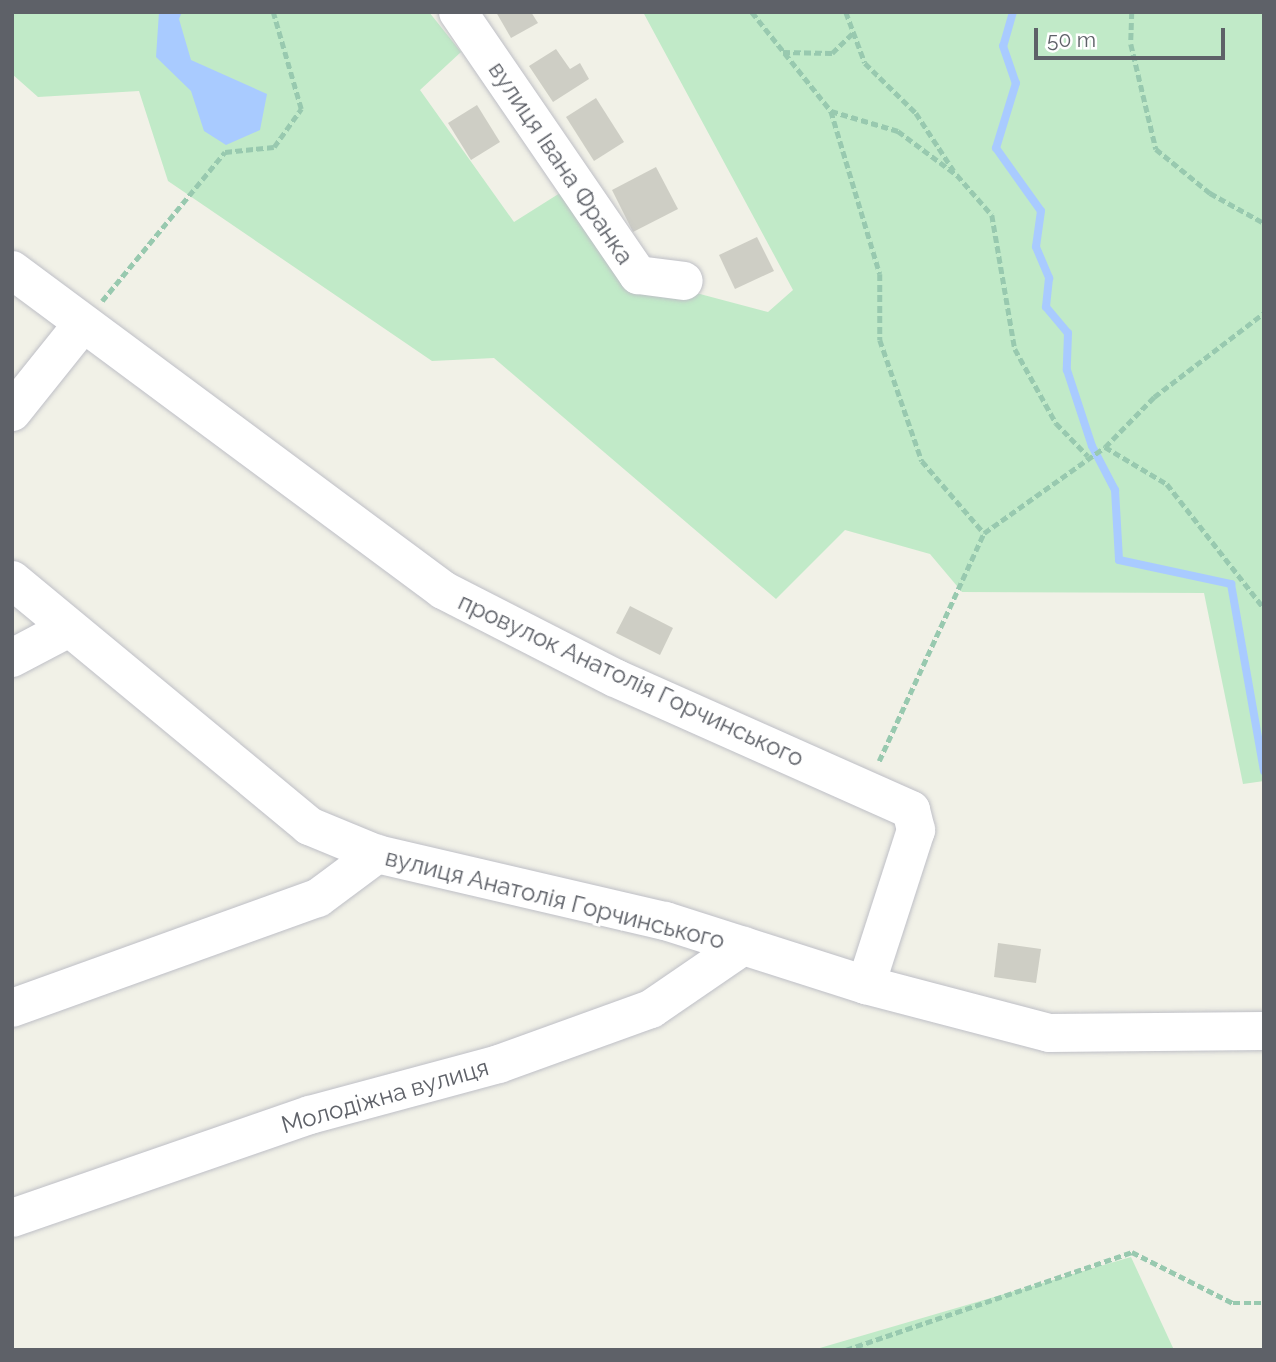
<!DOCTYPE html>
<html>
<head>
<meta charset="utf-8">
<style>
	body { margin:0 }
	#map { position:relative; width:1276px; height:1362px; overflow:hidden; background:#f1f1e7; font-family:Raleway,sans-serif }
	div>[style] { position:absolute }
	.green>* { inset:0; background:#c1eac8 }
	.water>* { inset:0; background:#a9cbff }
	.stream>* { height:8px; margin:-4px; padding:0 4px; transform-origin:4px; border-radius:4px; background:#a9cbff }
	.building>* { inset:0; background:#cecec5 }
	.path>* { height:4.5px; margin-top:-2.25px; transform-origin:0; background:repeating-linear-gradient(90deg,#98c9af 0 7px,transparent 0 10.5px) }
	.roads { filter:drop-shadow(0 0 2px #bebfc6) drop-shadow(0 0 2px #bebfc6) }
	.minor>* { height:38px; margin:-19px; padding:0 19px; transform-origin:19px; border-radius:19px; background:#fff }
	span { translate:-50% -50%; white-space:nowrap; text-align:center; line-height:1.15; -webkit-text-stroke:6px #fff; paint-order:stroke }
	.street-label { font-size:24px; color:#5e6168 }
	.frame { position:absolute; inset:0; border:14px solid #5e6168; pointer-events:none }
	.scale { position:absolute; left:1034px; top:28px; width:191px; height:32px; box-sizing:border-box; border:4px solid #5e6168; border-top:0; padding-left:9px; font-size:21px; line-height:24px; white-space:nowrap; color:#5e6168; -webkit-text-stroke:5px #fff; paint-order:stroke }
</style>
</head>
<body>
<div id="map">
	<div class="green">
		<i style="clip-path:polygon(12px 12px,429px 12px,461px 52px,420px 90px,514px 222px,560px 193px,630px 286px,700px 294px,768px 312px,793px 290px,643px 12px,1264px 12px,1264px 781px,1243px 784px,1204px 593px,962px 592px,930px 554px,845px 530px,776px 599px,494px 358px,432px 361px,168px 181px,139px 91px,38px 97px,12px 74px)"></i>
		<i style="clip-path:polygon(1131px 1257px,1174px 1350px,813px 1350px)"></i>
	</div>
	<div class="water">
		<i style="clip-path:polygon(159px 12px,182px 12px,179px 19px,191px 60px,267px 94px,260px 130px,226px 145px,204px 131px,191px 91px,156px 57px)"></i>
	</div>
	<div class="stream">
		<i style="left:1013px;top:12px;width:35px;rotate:106deg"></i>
		<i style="left:1003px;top:46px;width:39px;rotate:71deg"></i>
		<i style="left:1016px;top:83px;width:68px;rotate:107.1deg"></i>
		<i style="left:996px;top:148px;width:77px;rotate:54.5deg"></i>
		<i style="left:1041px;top:211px;width:36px;rotate:98deg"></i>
		<i style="left:1036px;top:247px;width:34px;rotate:67deg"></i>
		<i style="left:1049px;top:278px;width:29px;rotate:96deg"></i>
		<i style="left:1046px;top:307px;width:34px;rotate:50deg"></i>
		<i style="left:1068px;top:333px;width:37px;rotate:92deg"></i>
		<i style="left:1067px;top:370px;width:80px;rotate:71.8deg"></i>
		<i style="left:1092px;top:446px;width:50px;rotate:62.4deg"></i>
		<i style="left:1115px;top:490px;width:70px;rotate:86.7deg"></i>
		<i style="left:1119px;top:560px;width:115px;rotate:12.1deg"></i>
		<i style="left:1231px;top:584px;width:190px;rotate:80deg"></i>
	</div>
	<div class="building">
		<i style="clip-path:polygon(496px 12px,531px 12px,538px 23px,511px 38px)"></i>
		<i style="clip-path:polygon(556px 49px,570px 69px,580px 63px,589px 79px,553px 102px,529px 66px)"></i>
		<i style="clip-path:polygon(596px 98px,624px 142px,594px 161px,566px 117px)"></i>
		<i style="clip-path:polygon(477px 105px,500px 142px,471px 160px,448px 123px)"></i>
		<i style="clip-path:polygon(656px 167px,678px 209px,633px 232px,612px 190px)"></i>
		<i style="clip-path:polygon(757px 237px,774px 271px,735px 289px,719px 255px)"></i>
		<i style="clip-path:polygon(630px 606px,673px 628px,660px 655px,616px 633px)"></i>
		<i style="clip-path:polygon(998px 943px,1041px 949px,1036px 983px,994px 977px)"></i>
	</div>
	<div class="path">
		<i style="left:752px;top:12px;width:127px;rotate:51.4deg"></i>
		<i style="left:831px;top:111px;width:70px;rotate:16.6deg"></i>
		<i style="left:898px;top:131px;width:74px;rotate:36.7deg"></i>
		<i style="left:957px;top:175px;width:53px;rotate:48.8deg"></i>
		<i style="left:992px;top:215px;width:136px;rotate:80.3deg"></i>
		<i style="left:1015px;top:349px;width:85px;rotate:61deg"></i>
		<i style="left:1056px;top:423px;width:46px;rotate:45.9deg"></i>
		<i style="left:846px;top:12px;width:54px;rotate:69.6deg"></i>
		<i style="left:865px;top:63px;width:71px;rotate:44.4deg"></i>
		<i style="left:916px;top:113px;width:69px;rotate:56.8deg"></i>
		<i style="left:1132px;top:12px;width:32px;rotate:92deg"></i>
		<i style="left:1131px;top:44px;width:108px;rotate:76.6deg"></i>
		<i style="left:1156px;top:149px;width:70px;rotate:39.2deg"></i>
		<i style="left:1210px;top:193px;width:62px;rotate:29.1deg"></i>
		<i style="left:783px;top:52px;width:49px;rotate:1.2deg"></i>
		<i style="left:832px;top:53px;width:28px;rotate:-44deg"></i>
		<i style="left:831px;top:111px;width:170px;rotate:73.3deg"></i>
		<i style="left:880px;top:274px;width:66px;rotate:90deg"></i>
		<i style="left:880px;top:340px;width:128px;rotate:70.9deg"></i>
		<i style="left:922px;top:461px;width:95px;rotate:49.3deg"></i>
		<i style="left:102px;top:301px;width:193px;rotate:-50.5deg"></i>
		<i style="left:225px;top:152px;width:49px;rotate:-5.8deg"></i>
		<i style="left:274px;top:147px;width:47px;rotate:-54.6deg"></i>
		<i style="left:301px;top:109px;width:101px;rotate:-106.1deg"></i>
		<i style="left:1105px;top:447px;width:72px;rotate:30.8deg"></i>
		<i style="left:1167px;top:484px;width:157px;rotate:52deg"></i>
		<i style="left:879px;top:761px;width:251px;rotate:-65.3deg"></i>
		<i style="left:984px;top:533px;width:148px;rotate:-35.4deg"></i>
		<i style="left:1105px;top:447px;width:70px;rotate:-45.6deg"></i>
		<i style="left:1154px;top:397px;width:138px;rotate:-37.4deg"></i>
		<i style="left:846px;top:1350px;width:302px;rotate:-18.9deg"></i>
		<i style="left:1132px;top:1252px;width:113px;rotate:26.8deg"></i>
		<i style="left:1233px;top:1303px;width:31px"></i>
	</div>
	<div class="roads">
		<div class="minor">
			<i style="left:458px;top:12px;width:319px;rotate:55.6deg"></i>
			<i style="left:638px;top:275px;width:46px;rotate:7.4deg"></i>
			<i style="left:12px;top:270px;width:537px;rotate:36.59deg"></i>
			<i style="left:443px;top:590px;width:193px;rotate:27.1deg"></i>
			<i style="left:615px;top:678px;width:324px;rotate:24deg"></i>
			<i style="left:911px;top:810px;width:21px;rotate:76deg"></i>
			<i style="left:916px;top:830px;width:163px;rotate:107.9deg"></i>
			<i style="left:12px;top:412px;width:110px;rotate:-51.3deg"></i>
			<i style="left:12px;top:580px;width:386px;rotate:39.6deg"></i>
			<i style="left:309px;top:826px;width:74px;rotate:22.4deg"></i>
			<i style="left:377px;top:854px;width:296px;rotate:13.1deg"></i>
			<i style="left:665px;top:921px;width:211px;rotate:17.7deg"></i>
			<i style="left:866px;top:985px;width:189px;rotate:14.7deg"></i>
			<i style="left:1049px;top:1033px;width:215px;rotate:-0.5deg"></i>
			<i style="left:12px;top:658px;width:64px;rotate:-27.8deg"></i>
			<i style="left:12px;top:1008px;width:325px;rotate:-19.8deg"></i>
			<i style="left:318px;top:898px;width:74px;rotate:-36.7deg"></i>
			<i style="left:12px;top:1218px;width:315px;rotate:-19.1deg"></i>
			<i style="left:310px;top:1115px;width:196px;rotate:-15.1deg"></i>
			<i style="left:499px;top:1064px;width:162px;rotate:-19.9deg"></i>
			<i style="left:651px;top:1009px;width:112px;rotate:-34.4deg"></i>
		</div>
	</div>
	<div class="street-label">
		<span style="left:561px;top:163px;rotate:56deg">вулиця Івана Франка</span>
		<span style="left:631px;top:680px;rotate:25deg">провулок Анатолія Горчинського</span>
		<span style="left:555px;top:899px;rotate:14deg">вулиця Анатолія Горчинського</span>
		<span style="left:385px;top:1096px;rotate:-16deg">Молодіжна вулиця</span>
	</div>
	<div class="frame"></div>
	<div class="scale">50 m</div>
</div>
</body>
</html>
